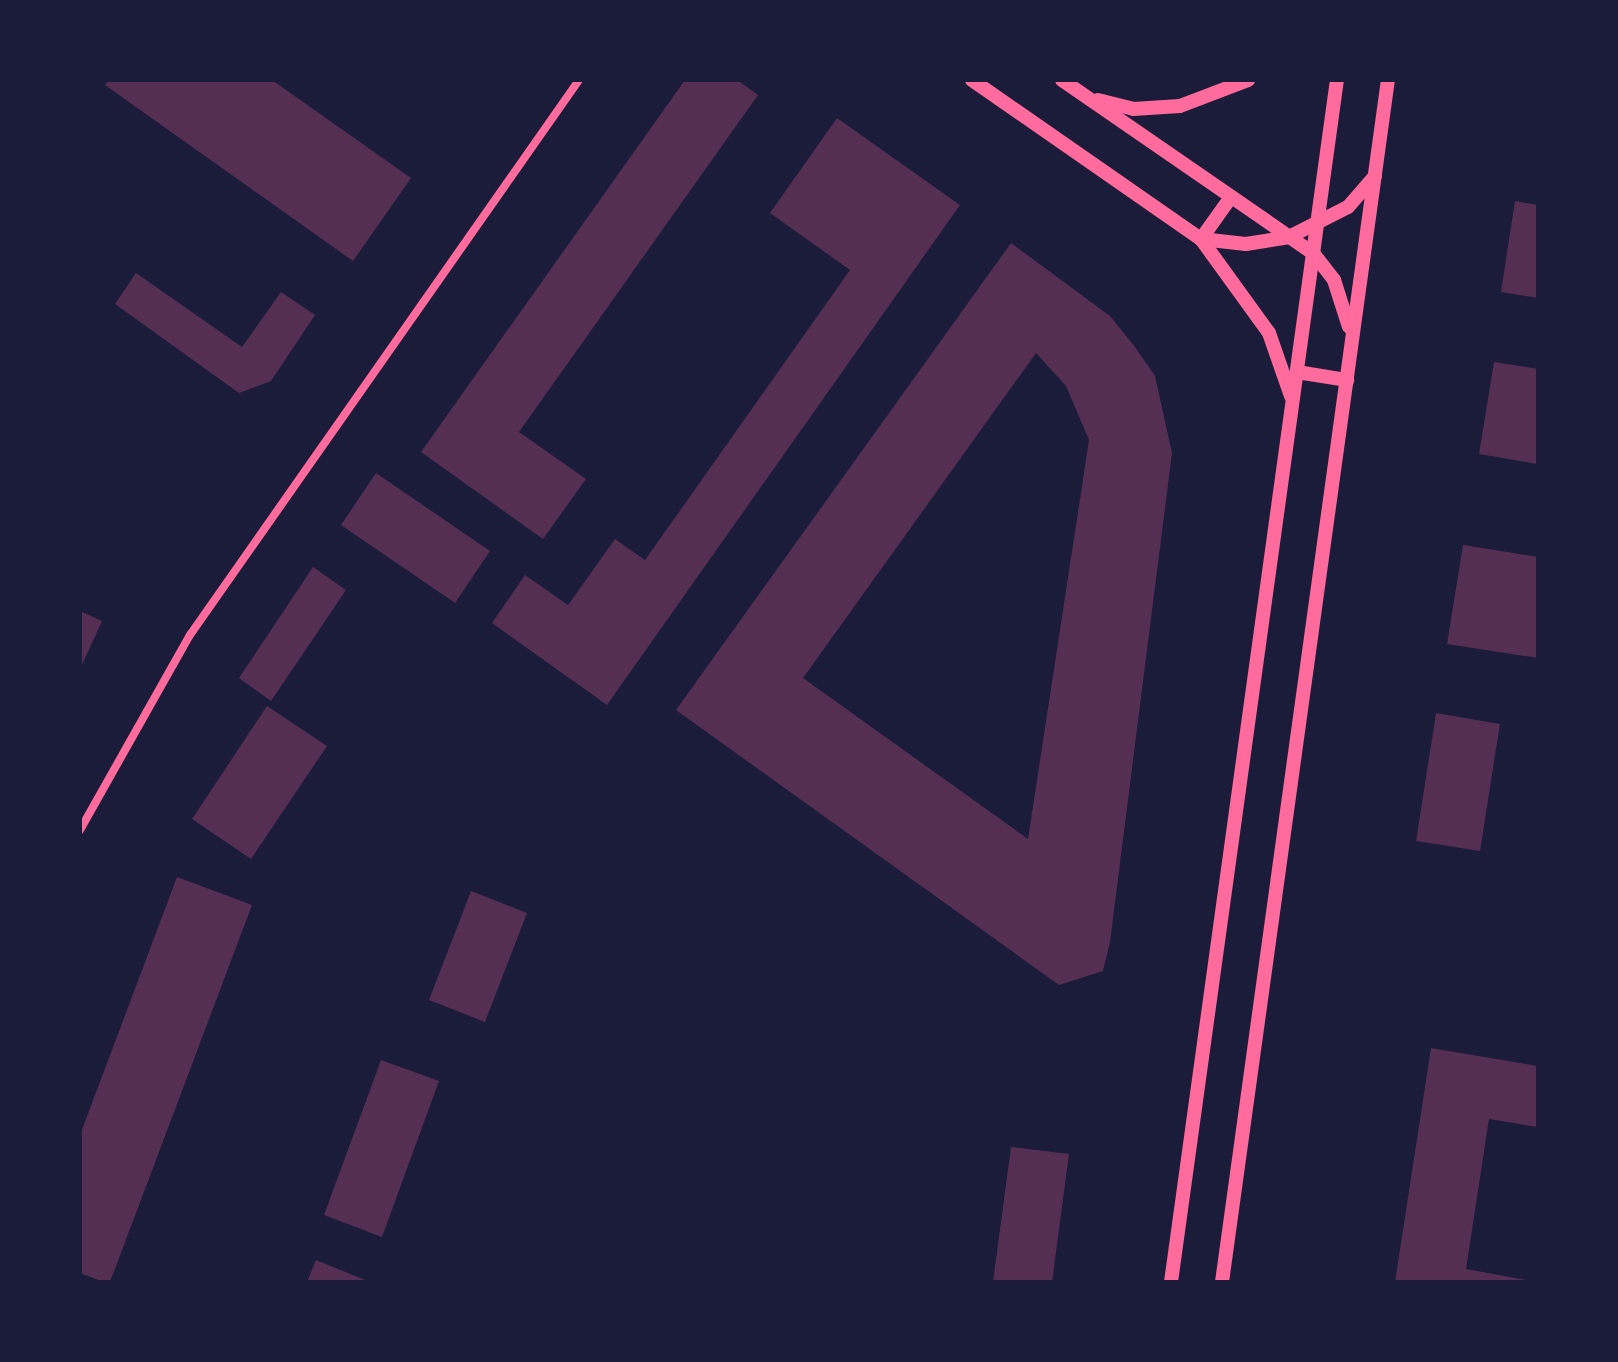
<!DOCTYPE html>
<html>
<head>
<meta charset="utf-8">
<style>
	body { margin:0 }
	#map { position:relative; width:1618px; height:1362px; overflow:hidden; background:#1b1b3a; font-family:"Alegreya Sans",sans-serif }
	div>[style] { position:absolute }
	.building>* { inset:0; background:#542f53 }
	.minor>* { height:8px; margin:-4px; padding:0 4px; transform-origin:4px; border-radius:4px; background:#ff6b9d }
	.tertiary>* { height:14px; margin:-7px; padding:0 7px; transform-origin:7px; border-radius:7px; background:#ff6b9d }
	span { translate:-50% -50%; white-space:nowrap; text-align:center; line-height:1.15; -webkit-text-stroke:7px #1b1b3a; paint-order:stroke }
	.frame { position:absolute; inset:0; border:82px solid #1b1b3a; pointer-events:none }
</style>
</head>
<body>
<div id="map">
	<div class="building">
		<i style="clip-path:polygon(109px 80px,272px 80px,411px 178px,353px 261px,105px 85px)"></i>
		<i style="clip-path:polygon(685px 80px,737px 80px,758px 95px,519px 432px,586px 479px,543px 539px,421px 452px)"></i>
		<i style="clip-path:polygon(837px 118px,960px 205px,607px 705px,492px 623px,525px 575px,568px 605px,615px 539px,645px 560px,850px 270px,770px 213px)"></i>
		<i style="clip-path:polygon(1515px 201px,1538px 205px,1538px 298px,1501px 292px)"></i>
		<i style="clip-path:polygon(evenodd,1011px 243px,1110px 316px,1135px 347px,1155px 376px,1172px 453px,1110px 942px,1103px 971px,1059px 985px,676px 710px,1011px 243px,1036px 353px,1066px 386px,1089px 440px,1028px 839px,803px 678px,1036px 353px)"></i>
		<i style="clip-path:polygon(136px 273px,242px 347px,281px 292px,315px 315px,271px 381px,239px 393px,115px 304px)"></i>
		<i style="clip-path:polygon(1494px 362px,1538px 369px,1538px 464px,1479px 454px)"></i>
		<i style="clip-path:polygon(376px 473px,490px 551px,455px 603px,341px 525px)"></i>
		<i style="clip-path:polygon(1463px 545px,1538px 557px,1538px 658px,1447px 644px)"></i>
		<i style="clip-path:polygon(313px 567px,346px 590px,271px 701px,239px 678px)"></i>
		<i style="clip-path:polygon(80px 611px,102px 621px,80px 669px)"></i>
		<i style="clip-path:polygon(267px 706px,327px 746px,251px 859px,192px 819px)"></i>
		<i style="clip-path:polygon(1436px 713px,1500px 724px,1480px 851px,1416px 841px)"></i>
		<i style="clip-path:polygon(177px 877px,252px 905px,110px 1282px,104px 1282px,80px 1273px,80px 1135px)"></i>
		<i style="clip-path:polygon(471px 891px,527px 913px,485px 1022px,429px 1000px)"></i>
		<i style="clip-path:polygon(1431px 1048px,1538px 1066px,1538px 1127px,1489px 1119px,1466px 1269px,1537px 1282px,1395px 1282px)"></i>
		<i style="clip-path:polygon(381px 1060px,439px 1081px,382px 1237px,324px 1215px)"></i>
		<i style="clip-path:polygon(1011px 1147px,1069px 1154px,1052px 1282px,993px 1282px)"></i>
		<i style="clip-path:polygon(316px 1260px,370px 1282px,307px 1282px)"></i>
	</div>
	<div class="minor">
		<i style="left:80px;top:830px;width:224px;rotate:-60.6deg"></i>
		<i style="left:190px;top:635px;width:678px;rotate:-54.97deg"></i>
	</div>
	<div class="tertiary">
		<i style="left:972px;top:80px;width:279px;rotate:34.8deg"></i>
		<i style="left:1201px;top:239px;width:45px;rotate:6.3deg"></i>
		<i style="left:1246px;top:244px;width:44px;rotate:-9.2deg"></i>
		<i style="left:1289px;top:237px;width:66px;rotate:-27deg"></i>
		<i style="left:1348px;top:207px;width:41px;rotate:-48.9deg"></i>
		<i style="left:1062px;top:80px;width:305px;rotate:34.6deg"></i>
		<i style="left:1313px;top:253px;width:34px;rotate:52deg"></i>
		<i style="left:1334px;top:280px;width:49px;rotate:72.3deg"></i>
		<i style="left:1098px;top:100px;width:36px;rotate:14deg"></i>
		<i style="left:1133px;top:109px;width:47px;rotate:-3.7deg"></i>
		<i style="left:1180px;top:106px;width:73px;rotate:-20.9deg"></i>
		<i style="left:1231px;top:197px;width:52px;rotate:125.5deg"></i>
		<i style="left:1201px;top:239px;width:116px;rotate:54.1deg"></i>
		<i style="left:1269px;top:333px;width:67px;rotate:70.8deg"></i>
		<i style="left:1297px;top:372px;width:51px;rotate:9.1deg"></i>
		<i style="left:1171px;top:1282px;width:1213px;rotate:-82.14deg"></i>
		<i style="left:1222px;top:1282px;width:1213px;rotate:-82.14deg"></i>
	</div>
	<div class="frame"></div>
</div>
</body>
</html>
